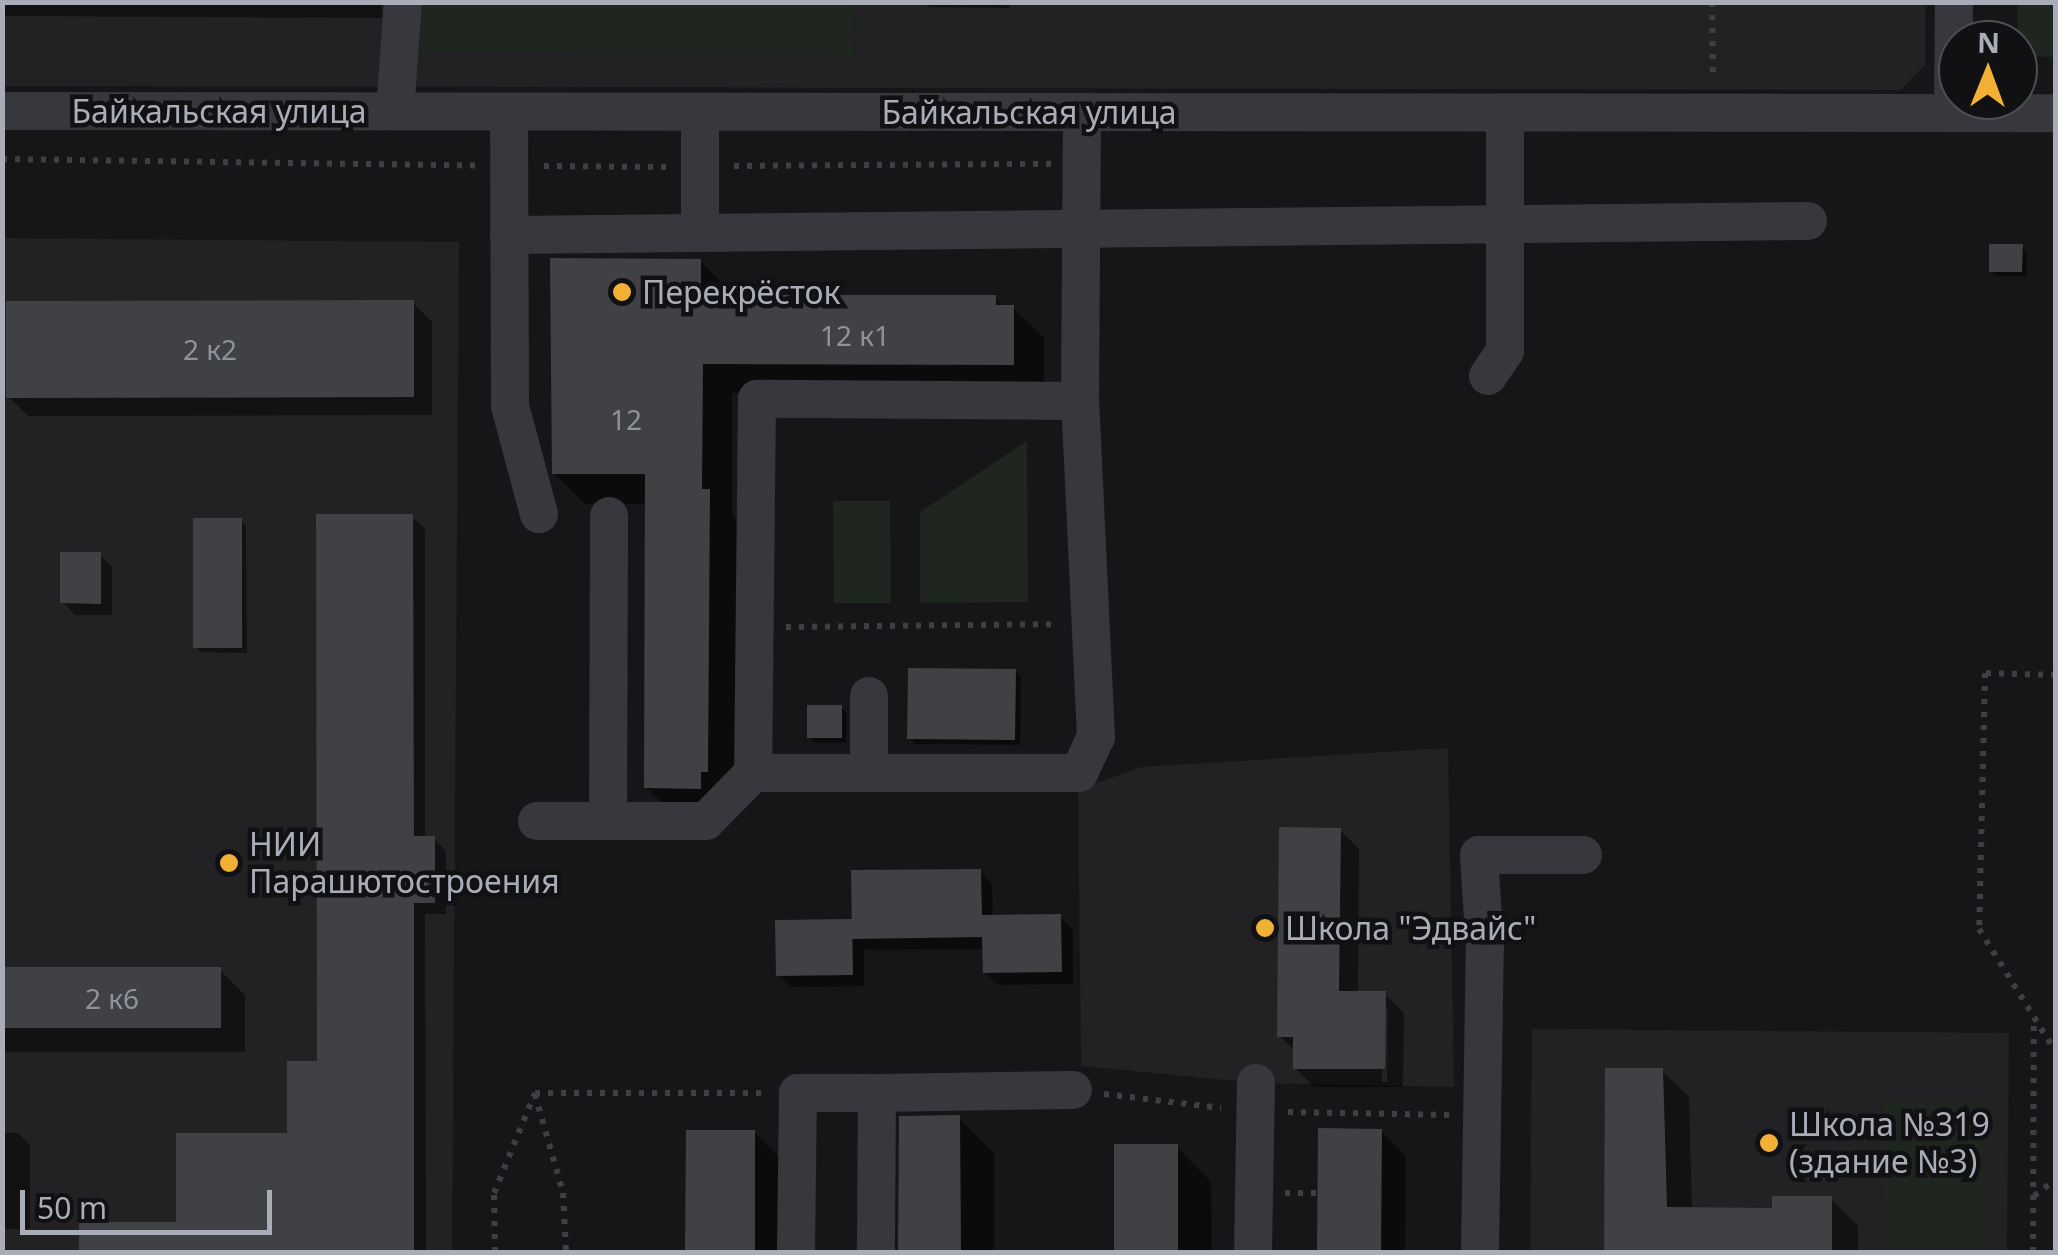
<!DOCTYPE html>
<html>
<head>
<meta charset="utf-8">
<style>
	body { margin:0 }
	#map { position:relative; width:2058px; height:1255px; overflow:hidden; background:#161618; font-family:"Noto Sans",sans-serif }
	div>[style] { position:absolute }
	.built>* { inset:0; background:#222225 }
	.green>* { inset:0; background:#1e261f }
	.shadow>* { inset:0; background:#0007 }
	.building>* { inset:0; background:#404145 }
	.path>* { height:6px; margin-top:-3px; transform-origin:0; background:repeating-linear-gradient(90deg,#3d3f44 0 5px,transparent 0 13px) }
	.minor>* { height:38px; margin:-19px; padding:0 19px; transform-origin:19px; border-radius:19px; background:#37383d }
	.dots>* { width:28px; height:28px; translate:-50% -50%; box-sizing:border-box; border:5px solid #111113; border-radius:50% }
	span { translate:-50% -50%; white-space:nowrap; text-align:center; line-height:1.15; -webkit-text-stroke:9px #111113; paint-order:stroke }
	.number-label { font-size:28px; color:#8e929b }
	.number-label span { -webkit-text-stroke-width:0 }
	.street-label { font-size:32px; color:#a8adb8 }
	.poi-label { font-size:32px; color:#a8adb8 }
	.left { translate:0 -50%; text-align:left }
	.frame { position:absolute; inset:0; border:5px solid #a8adb8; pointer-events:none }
	.north { position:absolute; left:1938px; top:20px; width:100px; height:100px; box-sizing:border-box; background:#111113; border:2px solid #4d4f55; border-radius:50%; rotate:1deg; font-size:28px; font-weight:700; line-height:40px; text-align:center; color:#a8adb8 }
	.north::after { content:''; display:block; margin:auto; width:35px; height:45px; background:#f2b134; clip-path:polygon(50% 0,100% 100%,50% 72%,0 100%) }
	.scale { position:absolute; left:20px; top:1190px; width:252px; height:45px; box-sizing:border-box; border:5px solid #a8adb8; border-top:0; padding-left:12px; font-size:30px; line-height:35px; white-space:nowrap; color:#a8adb8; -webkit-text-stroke:8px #111113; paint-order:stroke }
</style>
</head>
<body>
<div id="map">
	<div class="built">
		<i style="clip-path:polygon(3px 2px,1925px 3px,1925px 65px,1901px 90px,3px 86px)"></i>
		<i style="clip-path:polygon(3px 238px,459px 242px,452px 1252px,3px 1252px)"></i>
		<i style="clip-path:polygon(1448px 748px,1454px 1087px,1256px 1083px,1081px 1066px,1078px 790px,1141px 767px)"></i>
		<i style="clip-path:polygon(1532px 1029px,2009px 1033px,2007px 1252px,1530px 1252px)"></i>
	</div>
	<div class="green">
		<i style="clip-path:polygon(423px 3px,855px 3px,854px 55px,423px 51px)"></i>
		<i style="clip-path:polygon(2017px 3px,2055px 3px,2055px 57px,2018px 56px)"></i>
		<i style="clip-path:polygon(1027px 441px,1028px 602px,920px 603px,920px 512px)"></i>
		<i style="clip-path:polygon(833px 501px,890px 501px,891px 603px,834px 603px)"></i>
		<i style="clip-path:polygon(1882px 1102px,1986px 1102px,1986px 1252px,1881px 1252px)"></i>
	</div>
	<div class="shadow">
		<i style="clip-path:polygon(2px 2px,382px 2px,382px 18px,2px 16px)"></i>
		<i style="clip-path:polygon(924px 2px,1010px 2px,1010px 8px,929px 7px)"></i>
		<i style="clip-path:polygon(2022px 247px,2027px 252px,2027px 276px,1997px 276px,1991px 271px)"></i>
		<i style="clip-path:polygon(700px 261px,731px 292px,731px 298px,995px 298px,1005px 308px,1013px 308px,1044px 338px,1044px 394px,732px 393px,732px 515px,739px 522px,738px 802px,677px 818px,646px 787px,647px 504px,585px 504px,554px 473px)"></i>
		<i style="clip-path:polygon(413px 303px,432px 322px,432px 415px,28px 416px,9px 397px)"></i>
		<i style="clip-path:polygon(412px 517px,425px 529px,425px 838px,434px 839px,446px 851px,446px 914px,425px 914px,426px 1252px,82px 1252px,82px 1224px,178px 1224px,290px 1135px,320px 1063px)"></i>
		<i style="clip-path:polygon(241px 520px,246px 526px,247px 653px,201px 652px,196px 647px)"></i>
		<i style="clip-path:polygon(99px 554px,112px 567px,112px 615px,75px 615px,63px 602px)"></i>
		<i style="clip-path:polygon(1015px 671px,1021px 677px,1020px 745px,915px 744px,910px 738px)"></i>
		<i style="clip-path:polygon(841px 707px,847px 713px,846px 743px,815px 743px,809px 737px)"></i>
		<i style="clip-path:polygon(evenodd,1340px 830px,1359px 849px,1358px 993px,1384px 994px,1404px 1013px,1403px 1087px,1314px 1087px,1295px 1068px,1295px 1051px,1280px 1036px,1340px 830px,1383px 1009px,1388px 1009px,1387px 1082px,1382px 1082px,1383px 1009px)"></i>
		<i style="clip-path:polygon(980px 871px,992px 884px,993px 918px,1060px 917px,1073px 930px,1073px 984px,998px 985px,985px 972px,985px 949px,867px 950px,864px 947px,864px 986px,791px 987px,778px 975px,851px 921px)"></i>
		<i style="clip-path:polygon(2px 969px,220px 970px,245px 995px,245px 1052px,2px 1052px)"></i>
		<i style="clip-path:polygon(1608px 1071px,1662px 1071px,1689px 1097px,1692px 1210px,1775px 1211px,1831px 1199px,1858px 1226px,1858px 1252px,1607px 1252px)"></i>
		<i style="clip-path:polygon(902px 1118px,959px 1118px,994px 1153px,994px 1252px,900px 1252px)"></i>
		<i style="clip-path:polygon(1320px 1131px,1381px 1131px,1406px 1156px,1405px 1252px,1319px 1252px)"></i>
		<i style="clip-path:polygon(688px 1132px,754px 1132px,779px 1157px,779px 1252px,688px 1252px)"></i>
		<i style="clip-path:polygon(2px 1133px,18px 1133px,30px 1145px,30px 1229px,2px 1229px)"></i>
		<i style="clip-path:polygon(1116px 1147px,1177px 1147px,1211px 1182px,1212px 1252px,1117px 1252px)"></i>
	</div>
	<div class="building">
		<i style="clip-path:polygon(1989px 244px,2023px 244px,2022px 272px,1989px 272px)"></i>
		<i style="clip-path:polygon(550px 258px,701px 259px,701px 295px,996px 295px,996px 305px,1014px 305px,1014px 365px,703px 364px,702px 489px,710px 489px,708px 772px,701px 772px,701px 789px,644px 788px,645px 474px,552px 474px)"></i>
		<i style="clip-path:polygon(414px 300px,414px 397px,6px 398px,6px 301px)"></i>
		<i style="clip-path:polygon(316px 514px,413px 514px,414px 836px,435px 836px,435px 903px,414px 903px,414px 1252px,79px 1252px,79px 1222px,176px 1222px,176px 1133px,287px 1133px,287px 1061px,317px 1061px)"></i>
		<i style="clip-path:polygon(193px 518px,242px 518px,242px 648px,193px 648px)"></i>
		<i style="clip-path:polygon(60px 552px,101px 552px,101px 604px,60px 603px)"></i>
		<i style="clip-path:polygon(908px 668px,1016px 669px,1015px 740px,907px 739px)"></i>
		<i style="clip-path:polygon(807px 705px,842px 705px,842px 738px,807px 738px)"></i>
		<i style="clip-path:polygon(1279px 827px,1341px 828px,1339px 991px,1386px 991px,1385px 1069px,1293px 1069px,1293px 1037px,1277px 1037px)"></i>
		<i style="clip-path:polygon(981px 869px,982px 915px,1061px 914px,1062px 972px,983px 973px,982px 937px,852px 939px,851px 870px)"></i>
		<i style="clip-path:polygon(852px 919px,853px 975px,776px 976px,775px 920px)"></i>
		<i style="clip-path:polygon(2px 967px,221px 967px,221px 1028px,2px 1028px)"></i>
		<i style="clip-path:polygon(1605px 1068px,1663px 1068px,1667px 1207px,1772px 1208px,1772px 1196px,1832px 1196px,1832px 1252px,1604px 1252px)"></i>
		<i style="clip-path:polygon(960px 1115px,961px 1252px,898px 1252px,899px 1116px)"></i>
		<i style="clip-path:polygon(1318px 1128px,1382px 1129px,1381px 1252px,1317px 1252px)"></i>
		<i style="clip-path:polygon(686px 1130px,755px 1130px,755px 1252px,685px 1252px)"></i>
		<i style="clip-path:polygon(1114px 1144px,1178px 1144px,1178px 1252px,1114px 1252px)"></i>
	</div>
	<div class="path">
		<i style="left:1712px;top:2px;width:78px;rotate:89.3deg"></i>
		<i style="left:2px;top:159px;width:474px;rotate:0.8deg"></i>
		<i style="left:544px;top:166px;width:122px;rotate:0.5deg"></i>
		<i style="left:734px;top:166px;width:317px;rotate:-0.4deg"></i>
		<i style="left:786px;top:627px;width:272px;rotate:-0.6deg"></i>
		<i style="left:2056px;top:675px;width:71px;rotate:-178.4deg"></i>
		<i style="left:1985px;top:673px;width:256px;rotate:91.3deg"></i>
		<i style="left:1979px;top:929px;width:145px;rotate:58deg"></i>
		<i style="left:535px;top:1094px;width:103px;rotate:74.2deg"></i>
		<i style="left:563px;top:1193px;width:59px;rotate:87.1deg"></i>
		<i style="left:1104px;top:1094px;width:118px;rotate:6.8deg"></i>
		<i style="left:1288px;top:1112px;width:162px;rotate:1.1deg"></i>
		<i style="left:1285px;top:1193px;width:32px"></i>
		<i style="left:2034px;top:1196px;width:28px;rotate:-38deg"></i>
		<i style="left:495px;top:1252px;width:59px;rotate:-91deg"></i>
		<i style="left:494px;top:1193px;width:108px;rotate:-67.7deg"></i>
		<i style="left:535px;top:1093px;width:232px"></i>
		<i style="left:2033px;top:1252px;width:233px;rotate:-89.8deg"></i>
	</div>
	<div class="minor">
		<i style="left:2px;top:111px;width:2054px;rotate:0.06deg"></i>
		<i style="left:395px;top:111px;width:109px;rotate:-85.8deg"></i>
		<i style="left:509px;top:112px;width:294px;rotate:89.8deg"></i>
		<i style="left:510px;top:406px;width:112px;rotate:75deg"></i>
		<i style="left:700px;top:112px;width:121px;rotate:90deg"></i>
		<i style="left:1953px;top:113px;width:111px;rotate:-89.5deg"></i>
		<i style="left:509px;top:235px;width:1299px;rotate:-0.62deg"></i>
		<i style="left:1488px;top:376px;width:30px;rotate:-56deg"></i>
		<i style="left:1505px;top:351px;width:235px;rotate:-90deg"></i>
		<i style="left:1080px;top:401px;width:323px;rotate:-179.6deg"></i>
		<i style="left:757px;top:399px;width:374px;rotate:90.6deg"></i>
		<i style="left:753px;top:773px;width:326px"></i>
		<i style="left:1079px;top:773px;width:40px;rotate:-65deg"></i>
		<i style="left:1096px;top:737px;width:336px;rotate:-92.7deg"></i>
		<i style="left:1080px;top:401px;width:289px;rotate:-89.6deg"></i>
		<i style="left:869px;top:696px;width:77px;rotate:90deg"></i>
		<i style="left:537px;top:821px;width:169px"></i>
		<i style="left:706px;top:821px;width:67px;rotate:-45.6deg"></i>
		<i style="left:608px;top:821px;width:305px;rotate:-89.8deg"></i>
		<i style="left:877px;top:1093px;width:196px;rotate:-0.9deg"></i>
		<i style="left:796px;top:1252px;width:159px;rotate:-89.3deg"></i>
		<i style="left:798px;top:1093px;width:79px"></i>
		<i style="left:877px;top:1093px;width:159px;rotate:90.4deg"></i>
		<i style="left:1253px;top:1252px;width:169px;rotate:-89deg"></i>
		<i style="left:1480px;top:1252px;width:303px;rotate:-89.1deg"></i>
		<i style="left:1485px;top:949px;width:94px;rotate:-93.7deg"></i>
		<i style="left:1479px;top:855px;width:104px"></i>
	</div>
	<div class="dots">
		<i style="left:622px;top:292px;background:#f2b134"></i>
		<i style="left:229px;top:863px;background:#f2b134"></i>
		<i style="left:1265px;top:928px;background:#f2b134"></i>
		<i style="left:1769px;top:1143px;background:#f2b134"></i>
	</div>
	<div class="number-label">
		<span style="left:855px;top:335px">12 к1</span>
		<span style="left:210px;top:349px">2 к2</span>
		<span style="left:626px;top:419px">12</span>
		<span style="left:112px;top:998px">2 к6</span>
	</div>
	<div class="street-label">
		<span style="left:219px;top:111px">Байкальская улица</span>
		<span style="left:1029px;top:112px">Байкальская улица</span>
	</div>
	<div class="poi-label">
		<span class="left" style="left:642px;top:292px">Перекрёсток</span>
		<span class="left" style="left:249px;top:863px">НИИ<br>Парашютостроения</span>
		<span class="left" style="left:1285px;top:928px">Школа "Эдвайс"</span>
		<span class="left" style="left:1789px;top:1143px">Школа №319<br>(здание №3)</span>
	</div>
	<div class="frame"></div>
	<div class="north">N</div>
	<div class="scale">50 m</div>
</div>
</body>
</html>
